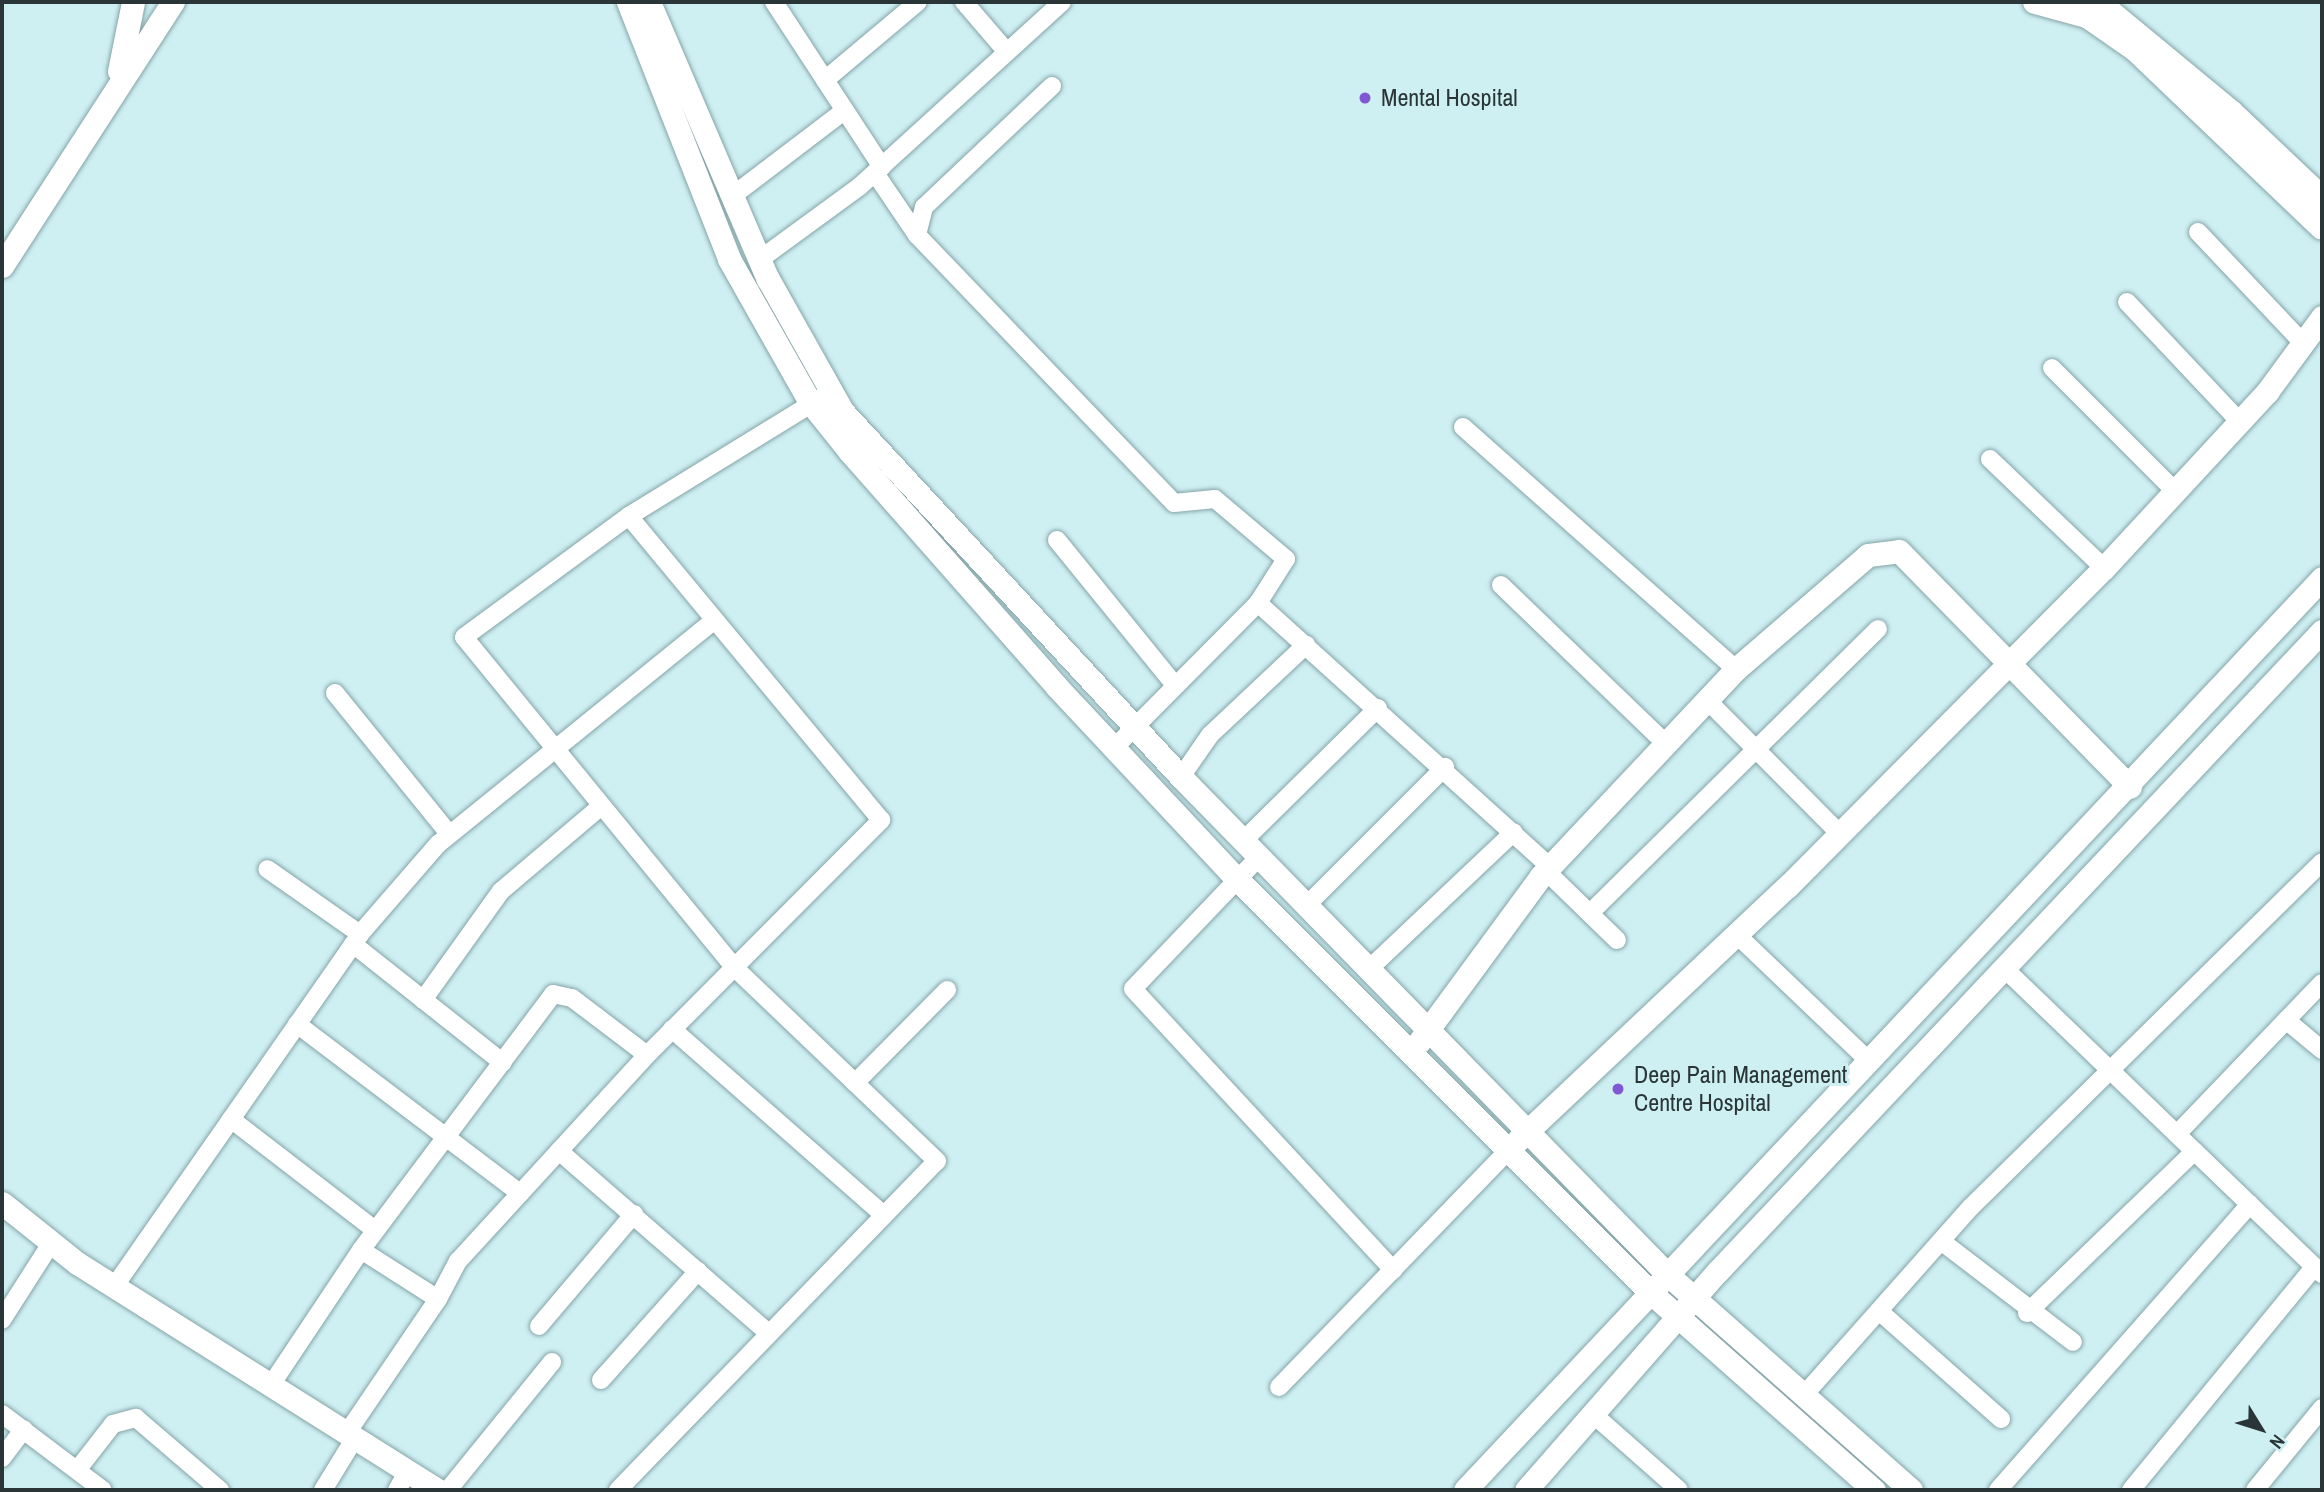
<!DOCTYPE html>
<html>
<head>
<meta charset="utf-8">
<style>
	body { margin:0 }
	#map { position:relative; width:2324px; height:1492px; overflow:hidden; background:#cff0f3; font-family:"Archivo Narrow",sans-serif }
	div>[style] { position:absolute }
	.roads { filter:drop-shadow(0 0 2px #85a4a7) drop-shadow(0 0 2px #85a4a7) }
	.minor>* { height:18px; margin:-9px; padding:0 9px; transform-origin:9px; border-radius:9px; background:#fff }
	.tertiary>* { height:23px; margin:-11.5px; padding:0 11.5px; transform-origin:11.5px; border-radius:11.5px; background:#fff }
	.secondary>* { height:24px; margin:-12px; padding:0 12px; transform-origin:12px; border-radius:12px; background:#fff }
	.dots>* { width:19px; height:19px; translate:-50% -50%; box-sizing:border-box; border:4px solid #cff0f3; border-radius:50% }
	span { translate:-50% -50%; white-space:nowrap; text-align:center; line-height:1.15; -webkit-text-stroke:6px #cff0f3; paint-order:stroke }
	.poi-label { font-size:24px; color:#293537 }
	.left { translate:0 -50%; text-align:left }
	.frame { position:absolute; inset:0; border:4px solid #293537; pointer-events:none }
	.north { position:absolute; left:2226px; top:1394px; width:70px; height:70px; -webkit-text-stroke:5px #cff0f3; paint-order:stroke; rotate:128deg; font-size:19px; font-weight:700; line-height:28px; text-align:center; color:#293537 }
	.north::after { content:''; display:block; margin:auto; width:24px; height:32px; background:#293537; clip-path:polygon(50% 0,100% 100%,50% 72%,0 100%) }
</style>
</head>
<body>
<div id="map">
	<div class="roads">
		<div class="minor">
			<i style="left:774px;top:2px;width:93px;rotate:56.8deg"></i>
			<i style="left:825px;top:80px;width:121px;rotate:-40deg"></i>
			<i style="left:964px;top:2px;width:66px;rotate:49.3deg"></i>
			<i style="left:825px;top:80px;width:104px;rotate:56.8deg"></i>
			<i style="left:1052px;top:86px;width:176px;rotate:136.6deg"></i>
			<i style="left:924px;top:207px;width:29px;rotate:104deg"></i>
			<i style="left:917px;top:235px;width:371px;rotate:46.2deg"></i>
			<i style="left:1174px;top:503px;width:41px;rotate:-5.6deg"></i>
			<i style="left:1215px;top:499px;width:93px;rotate:40.2deg"></i>
			<i style="left:1286px;top:559px;width:52px;rotate:122.5deg"></i>
			<i style="left:1258px;top:603px;width:394px;rotate:42.1deg"></i>
			<i style="left:875px;top:173px;width:75px;rotate:55.9deg"></i>
			<i style="left:731px;top:197px;width:143px;rotate:-37.3deg"></i>
			<i style="left:2198px;top:232px;width:153px;rotate:46.6deg"></i>
			<i style="left:759px;top:260px;width:125px;rotate:-36.2deg"></i>
			<i style="left:860px;top:186px;width:273px;rotate:-42.3deg"></i>
			<i style="left:2127px;top:302px;width:165px;rotate:46.7deg"></i>
			<i style="left:2052px;top:368px;width:174px;rotate:45deg"></i>
			<i style="left:1463px;top:427px;width:365px;rotate:41.6deg"></i>
			<i style="left:1990px;top:459px;width:158px;rotate:43.7deg"></i>
			<i style="left:1057px;top:540px;width:187px;rotate:50.9deg"></i>
			<i style="left:1501px;top:585px;width:231px;rotate:43.9deg"></i>
			<i style="left:335px;top:693px;width:181px;rotate:51deg"></i>
			<i style="left:1707px;top:700px;width:189px;rotate:45.2deg"></i>
			<i style="left:1113px;top:749px;width:206px;rotate:-45.2deg"></i>
			<i style="left:1181px;top:777px;width:51px;rotate:-55.4deg"></i>
			<i style="left:1210px;top:735px;width:132px;rotate:-43.2deg"></i>
			<i style="left:1244px;top:840px;width:188px;rotate:-44.6deg"></i>
			<i style="left:1259px;top:857px;width:182px;rotate:133.7deg"></i>
			<i style="left:1133px;top:989px;width:383px;rotate:47.2deg"></i>
			<i style="left:1546px;top:871px;width:99px;rotate:44.2deg"></i>
			<i style="left:1308px;top:904px;width:194px;rotate:-45deg"></i>
			<i style="left:1591px;top:912px;width:403px;rotate:-44.6deg"></i>
			<i style="left:360px;top:934px;width:119px;rotate:-49.1deg"></i>
			<i style="left:438px;top:844px;width:356px;rotate:-39deg"></i>
			<i style="left:1736px;top:934px;width:184px;rotate:43.7deg"></i>
			<i style="left:353px;top:944px;width:191px;rotate:38.4deg"></i>
			<i style="left:1369px;top:969px;width:199px;rotate:-43.4deg"></i>
			<i style="left:2005px;top:969px;width:440px;rotate:43.9deg"></i>
			<i style="left:423px;top:1000px;width:134px;rotate:-54.4deg"></i>
			<i style="left:501px;top:891px;width:130px;rotate:-40.3deg"></i>
			<i style="left:2286px;top:1020px;width:47px;rotate:39.8deg"></i>
			<i style="left:297px;top:1024px;width:280px;rotate:37.2deg"></i>
			<i style="left:672px;top:1029px;width:282px;rotate:41.3deg"></i>
			<i style="left:647px;top:1055px;width:332px;rotate:-45.1deg"></i>
			<i style="left:881px;top:820px;width:395px;rotate:-129.7deg"></i>
			<i style="left:629px;top:516px;width:235px;rotate:-31.6deg"></i>
			<i style="left:855px;top:1083px;width:131px;rotate:-45.3deg"></i>
			<i style="left:231px;top:1119px;width:182px;rotate:37.6deg"></i>
			<i style="left:2177px;top:1134px;width:209px;rotate:-46.2deg"></i>
			<i style="left:559px;top:1151px;width:277px;rotate:41deg"></i>
			<i style="left:1941px;top:1241px;width:166px;rotate:37.4deg"></i>
			<i style="left:361px;top:1250px;width:320px;rotate:-53.1deg"></i>
			<i style="left:553px;top:994px;width:19px;rotate:12deg"></i>
			<i style="left:572px;top:998px;width:94px;rotate:37.2deg"></i>
			<i style="left:647px;top:1055px;width:280px;rotate:132.5deg"></i>
			<i style="left:458px;top:1261px;width:43px;rotate:117.8deg"></i>
			<i style="left:114px;top:1287px;width:430px;rotate:-55.1deg"></i>
			<i style="left:360px;top:934px;width:113px;rotate:-145deg"></i>
			<i style="left:1879px;top:1311px;width:163px;rotate:41.5deg"></i>
			<i style="left:2027px;top:1313px;width:233px;rotate:-44deg"></i>
			<i style="left:2px;top:1320px;width:89px;rotate:-57.4deg"></i>
			<i style="left:539px;top:1326px;width:147px;rotate:-49.7deg"></i>
			<i style="left:601px;top:1380px;width:146px;rotate:-48.3deg"></i>
			<i style="left:271px;top:1385px;width:162px;rotate:-56.3deg"></i>
			<i style="left:361px;top:1250px;width:91px;rotate:32.5deg"></i>
			<i style="left:438px;top:1299px;width:162px;rotate:124.2deg"></i>
			<i style="left:1279px;top:1387px;width:332px;rotate:-45.9deg"></i>
			<i style="left:1804px;top:1395px;width:251px;rotate:-48.4deg"></i>
			<i style="left:1971px;top:1207px;width:492px;rotate:-44.5deg"></i>
			<i style="left:2px;top:1414px;width:126px;rotate:37deg"></i>
			<i style="left:1594px;top:1415px;width:113px;rotate:41.4deg"></i>
			<i style="left:2px;top:1458px;width:36px;rotate:-53deg"></i>
			<i style="left:78px;top:1469px;width:57px;rotate:-52.1deg"></i>
			<i style="left:113px;top:1424px;width:24px;rotate:-15deg"></i>
			<i style="left:136px;top:1418px;width:111px;rotate:40.6deg"></i>
			<i style="left:323px;top:1490px;width:61px;rotate:-58.4deg"></i>
			<i style="left:397px;top:1490px;width:22px;rotate:-60deg"></i>
			<i style="left:448px;top:1490px;width:165px;rotate:-50.9deg"></i>
			<i style="left:618px;top:1490px;width:458px;rotate:-45.9deg"></i>
			<i style="left:937px;top:1161px;width:281px;rotate:-136.3deg"></i>
			<i style="left:734px;top:967px;width:426px;rotate:-129.3deg"></i>
			<i style="left:464px;top:637px;width:205px;rotate:-36.3deg"></i>
			<i style="left:1998px;top:1490px;width:381px;rotate:-48.6deg"></i>
			<i style="left:2131px;top:1490px;width:288px;rotate:-50.6deg"></i>
			<i style="left:2255px;top:1490px;width:106px;rotate:-50.7deg"></i>
		</div>
		<div class="tertiary">
			<i style="left:628px;top:2px;width:276px;rotate:68.5deg"></i>
			<i style="left:729px;top:259px;width:164px;rotate:60.5deg"></i>
			<i style="left:810px;top:402px;width:64px;rotate:51.3deg"></i>
			<i style="left:850px;top:452px;width:313px;rotate:48.6deg"></i>
			<i style="left:1057px;top:687px;width:262px;rotate:46.9deg"></i>
			<i style="left:1236px;top:878px;width:585px;rotate:45deg"></i>
			<i style="left:1650px;top:1292px;width:299px;rotate:41.5deg"></i>
			<i style="left:649px;top:2px;width:301px;rotate:66.8deg"></i>
			<i style="left:768px;top:279px;width:153px;rotate:60.6deg"></i>
			<i style="left:843px;top:412px;width:497px;rotate:47.2deg"></i>
			<i style="left:1181px;top:777px;width:695px;rotate:45.64deg"></i>
			<i style="left:1667px;top:1274px;width:326px;rotate:41.5deg"></i>
			<i style="left:119px;top:71px;width:70px;rotate:-78.5deg"></i>
			<i style="left:2px;top:266px;width:315px;rotate:-57.1deg"></i>
			<i style="left:1419px;top:1042px;width:206px;rotate:-53.7deg"></i>
			<i style="left:1541px;top:876px;width:284px;rotate:-46.7deg"></i>
			<i style="left:1736px;top:669px;width:174px;rotate:-40.8deg"></i>
			<i style="left:1868px;top:555px;width:31px;rotate:-7deg"></i>
			<i style="left:1899px;top:551px;width:330px;rotate:45.6deg"></i>
			<i style="left:1518px;top:1140px;width:371px;rotate:-43.3deg"></i>
			<i style="left:1788px;top:886px;width:448px;rotate:-45.2deg"></i>
			<i style="left:2104px;top:568px;width:240px;rotate:-47.2deg"></i>
			<i style="left:2267px;top:392px;width:93px;rotate:-53.7deg"></i>
			<i style="left:2px;top:1203px;width:96px;rotate:38.7deg"></i>
			<i style="left:77px;top:1263px;width:426px;rotate:32.2deg"></i>
			<i style="left:1465px;top:1490px;width:1251px;rotate:-46.78deg"></i>
			<i style="left:1526px;top:1490px;width:291px;rotate:-48.8deg"></i>
			<i style="left:1718px;top:1271px;width:880px;rotate:-46.66deg"></i>
		</div>
		<div class="secondary">
			<i style="left:2035px;top:2px;width:54px;rotate:15.1deg"></i>
			<i style="left:2087px;top:16px;width:60px;rotate:34.8deg"></i>
			<i style="left:2136px;top:50px;width:257px;rotate:43.7deg"></i>
			<i style="left:2098px;top:2px;width:173px;rotate:39.6deg"></i>
			<i style="left:2231px;top:112px;width:125px;rotate:43.4deg"></i>
		</div>
	</div>
	<div class="dots">
		<i style="left:1365px;top:98px;background:#8058d1"></i>
		<i style="left:1618px;top:1089px;background:#8058d1"></i>
	</div>
	<div class="poi-label">
		<span class="left" style="left:1381px;top:98px">Mental Hospital</span>
		<span class="left" style="left:1634px;top:1089px">Deep Pain Management<br>Centre Hospital</span>
	</div>
	<div class="frame"></div>
	<div class="north">N</div>
</div>
</body>
</html>
